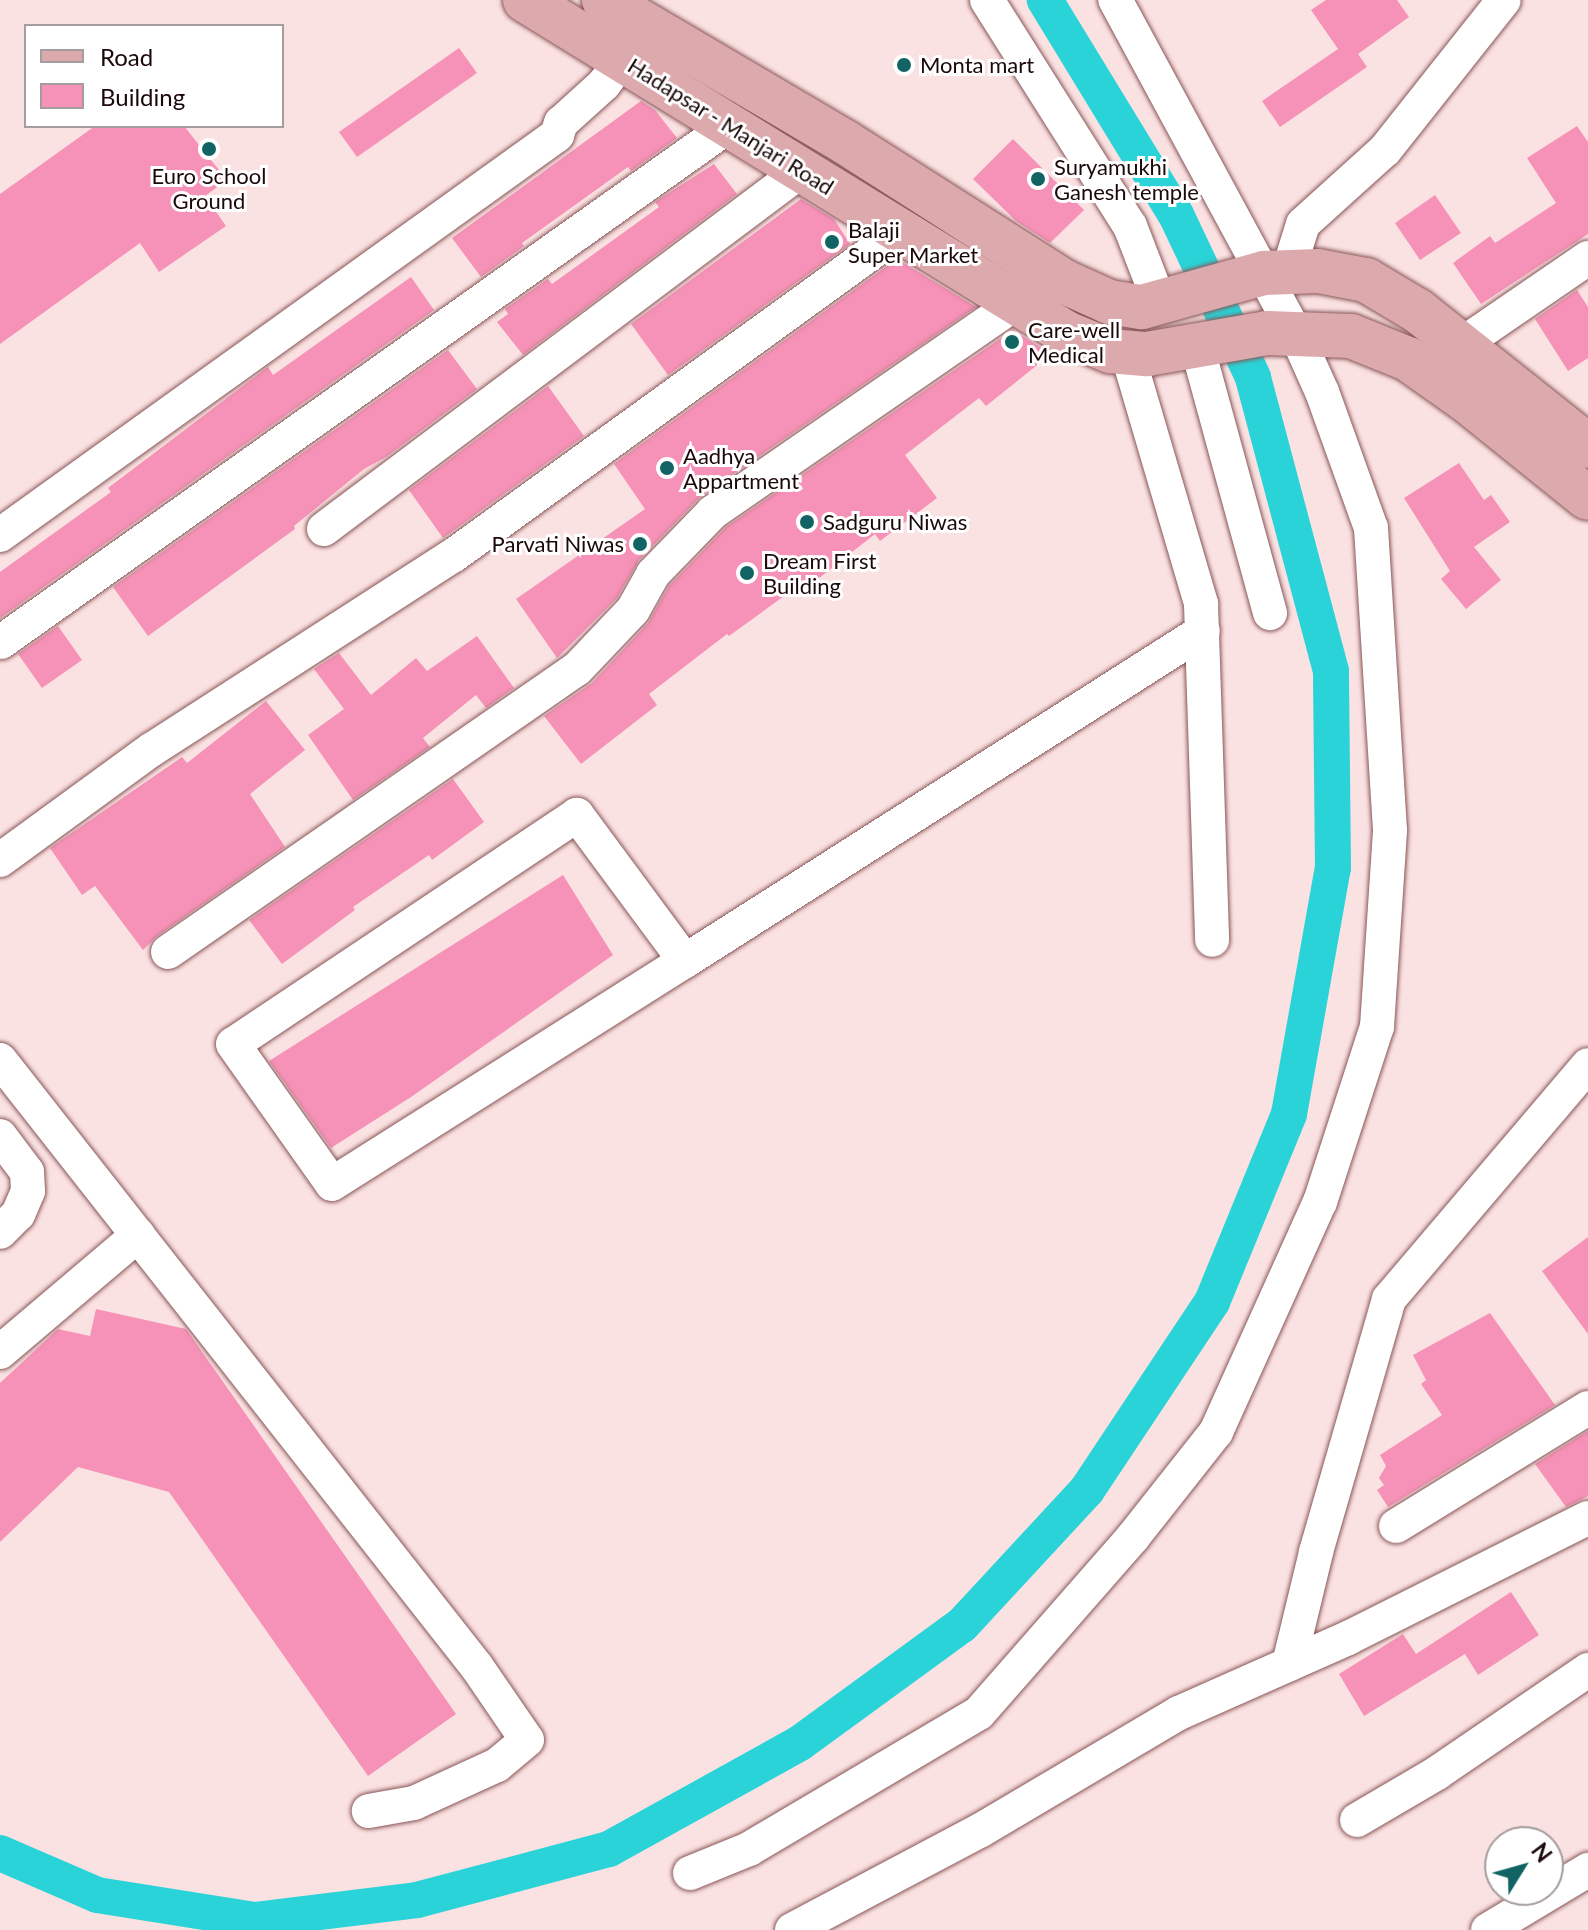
<!DOCTYPE html>
<html>
<head>
<meta charset="utf-8">
<style>
	body { margin:0 }
	#map { position:relative; width:1588px; height:1930px; overflow:hidden; background:#fbe2e2; font-family:Lato,sans-serif }
	div>[style] { position:absolute }
	.canal>* { height:36px; margin:-18px; padding:0 18px; transform-origin:18px; border-radius:18px; background:#2ad3d7 }
	.building>* { inset:0; background:#f692b7 }
	.roads { filter:drop-shadow(0 0 2px #885658) drop-shadow(0 0 2px #885658) }
	.street>* { height:34px; margin:-17px; padding:0 17px; transform-origin:17px; border-radius:17px; background:#fff }
	.primary>* { height:44px; margin:-22px; padding:0 22px; transform-origin:22px; border-radius:22px; background:#dca9ac }
	.dots>* { width:22px; height:22px; translate:-50% -50%; box-sizing:border-box; border:4px solid #fff; border-radius:50% }
	span { translate:-50% -50%; white-space:nowrap; text-align:center; line-height:1.15; -webkit-text-stroke:6px #fff; paint-order:stroke }
	.poi-label { font-size:22px; color:#1b0809 }
	.left { translate:0 -50%; text-align:left }
	.right { translate:-100% -50%; text-align:right }
	.street-label { font-size:22px; color:#1b0809 }
	.legend { position:absolute; left:24px; top:24px; width:260px; height:104px; box-sizing:border-box; background:#fff; border:2px solid #a49c9d; margin:0; padding:10px 14px; list-style:none; font-size:24px; color:#1b0809 }
	.legend li { display:flex; align-items:center; gap:16px; height:40px }
	.legend b { width:40px; border:2px solid #a49c9d }
	.north { position:absolute; left:1484px; top:1826px; width:80px; height:80px; box-sizing:border-box; background:#fff; border:2px solid #a49c9d; border-radius:50%; rotate:53deg; font-size:22px; font-weight:700; line-height:32px; text-align:center; color:#1b0809 }
	.north::after { content:''; display:block; margin:auto; width:28px; height:36px; background:#126364; clip-path:polygon(50% 0,100% 100%,50% 72%,0 100%) }
</style>
</head>
<body>
<div id="map">
	<div class="canal">
		<i style="left:0;top:1853px;width:106px;rotate:23.4deg"></i>
		<i style="left:97px;top:1895px;width:160px;rotate:9deg"></i>
		<i style="left:255px;top:1920px;width:163px;rotate:-7deg"></i>
		<i style="left:417px;top:1900px;width:199px;rotate:-14.9deg"></i>
		<i style="left:609px;top:1849px;width:218px;rotate:-29deg"></i>
		<i style="left:800px;top:1743px;width:200px;rotate:-36.1deg"></i>
		<i style="left:962px;top:1625px;width:184px;rotate:-47.2deg"></i>
		<i style="left:1087px;top:1490px;width:226px;rotate:-56.4deg"></i>
		<i style="left:1212px;top:1302px;width:203px;rotate:-67.7deg"></i>
		<i style="left:1289px;top:1114px;width:250px;rotate:-79.9deg"></i>
		<i style="left:1333px;top:868px;width:197px;rotate:-90.6deg"></i>
		<i style="left:1331px;top:671px;width:304px;rotate:-104.9deg"></i>
		<i style="left:1253px;top:377px;width:179px;rotate:-115.4deg"></i>
		<i style="left:1176px;top:215px;width:252px;rotate:-121.4deg"></i>
	</div>
	<div class="building">
		<i style="clip-path:polygon(1326px 0,1397px 0,1409px 17px,1358px 54px,1367px 67px,1280px 127px,1262px 101px,1338px 49px,1311px 10px)"></i>
		<i style="clip-path:polygon(459px 48px,477px 73px,357px 157px,339px 132px)"></i>
		<i style="clip-path:polygon(641px 101px,655px 110px,677px 138px,631px 171px,628px 167px,522px 243px,524px 246px,481px 277px,452px 238px)"></i>
		<i style="clip-path:polygon(95px 126px,184px 126px,227px 180px,205px 196px,226px 226px,159px 272px,140px 243px,0 344px,0 194px)"></i>
		<i style="clip-path:polygon(1577px 126px,1588px 142px,1588px 234px,1481px 304px,1453px 263px,1490px 236px,1495px 243px,1556px 203px,1527px 158px)"></i>
		<i style="clip-path:polygon(1013px 139px,1084px 210px,1050px 243px,1016px 221px,973px 179px)"></i>
		<i style="clip-path:polygon(714px 164px,737px 194px,523px 355px,497px 322px,508px 314px,505px 309px,548px 279px,552px 284px,659px 207px,655px 202px)"></i>
		<i style="clip-path:polygon(1435px 195px,1461px 233px,1420px 260px,1395px 223px)"></i>
		<i style="clip-path:polygon(801px 199px,834px 219px,850px 244px,668px 375px,631px 324px)"></i>
		<i style="clip-path:polygon(897px 259px,976px 307px,701px 496px,639px 560px,617px 598px,557px 658px,516px 599px,645px 509px,614px 464px)"></i>
		<i style="clip-path:polygon(411px 277px,434px 310px,0 618px,0 572px,111px 492px,108px 488px,268px 367px,273px 375px)"></i>
		<i style="clip-path:polygon(1577px 290px,1588px 307px,1588px 358px,1568px 371px,1535px 319px)"></i>
		<i style="clip-path:polygon(1013px 330px,1051px 354px,986px 406px,979px 398px,905px 455px,937px 498px,880px 541px,875px 534px,809px 586px,805px 581px,729px 636px,727px 634px,649px 694px,657px 705px,581px 764px,544px 716px,592px 683px,648px 623px,669px 586px,726px 527px)"></i>
		<i style="clip-path:polygon(448px 350px,477px 389px,386px 457px,364px 469px,294px 526px,295px 529px,148px 636px,113px 587px)"></i>
		<i style="clip-path:polygon(548px 386px,584px 436px,443px 538px,409px 490px)"></i>
		<i style="clip-path:polygon(1459px 463px,1484px 500px,1491px 495px,1510px 522px,1474px 547px,1501px 580px,1466px 609px,1441px 579px,1450px 571px,1404px 498px)"></i>
		<i style="clip-path:polygon(58px 626px,82px 660px,42px 688px,18px 654px)"></i>
		<i style="clip-path:polygon(477px 636px,514px 688px,486px 708px,476px 695px,423px 738px,430px 747px,353px 800px,308px 735px,344px 709px,314px 669px,339px 653px,371px 695px,416px 658px,427px 671px)"></i>
		<i style="clip-path:polygon(266px 701px,305px 750px,250px 794px,285px 847px,157px 936px,143px 950px,95px 886px,82px 895px,50px 848px,182px 757px,187px 763px)"></i>
		<i style="clip-path:polygon(453px 779px,484px 822px,432px 860px,429px 855px,353px 907px,355px 910px,282px 964px,249px 920px)"></i>
		<i style="clip-path:polygon(563px 875px,613px 955px,411px 1097px,331px 1148px,269px 1061px)"></i>
		<i style="clip-path:polygon(1588px 1237px,1588px 1334px,1542px 1271px)"></i>
		<i style="clip-path:polygon(96px 1309px,186px 1329px,456px 1714px,368px 1776px,169px 1492px,78px 1467px,0 1542px,0 1383px,58px 1329px,90px 1336px)"></i>
		<i style="clip-path:polygon(1490px 1313px,1555px 1405px,1388px 1507px,1377px 1490px,1384px 1485px,1379px 1478px,1386px 1466px,1380px 1455px,1442px 1415px,1421px 1384px,1426px 1380px,1413px 1355px)"></i>
		<i style="clip-path:polygon(1588px 1431px,1588px 1496px,1566px 1507px,1535px 1464px)"></i>
		<i style="clip-path:polygon(1511px 1592px,1539px 1635px,1478px 1675px,1465px 1654px,1364px 1716px,1339px 1674px,1403px 1634px,1416px 1654px)"></i>
	</div>
	<div class="roads">
		<div class="street">
			<i style="left:987px;top:0;width:267px;rotate:57.7deg"></i>
			<i style="left:1130px;top:226px;width:80px;rotate:68.9deg"></i>
			<i style="left:1288px;top:272px;width:50px;rotate:-72.6deg"></i>
			<i style="left:1303px;top:224px;width:110px;rotate:-42.1deg"></i>
			<i style="left:1385px;top:150px;width:191px;rotate:-51.6deg"></i>
			<i style="left:1461px;top:345px;width:154px;rotate:-34.4deg"></i>
			<i style="left:1197px;top:346px;width:277px;rotate:74.7deg"></i>
			<i style="left:1127px;top:352px;width:263px;rotate:73.6deg"></i>
			<i style="left:1201px;top:604px;width:336px;rotate:88.1deg"></i>
			<i style="left:324px;top:529px;width:598px;rotate:-36.91deg"></i>
			<i style="left:0;top:535px;width:686px;rotate:-35.68deg"></i>
			<i style="left:557px;top:135px;width:13px;rotate:-72deg"></i>
			<i style="left:561px;top:123px;width:58px;rotate:-42.2deg"></i>
			<i style="left:604px;top:84px;width:55px;rotate:-53.1deg"></i>
			<i style="left:1px;top:642px;width:894px;rotate:-35.34deg"></i>
			<i style="left:0;top:860px;width:187px;rotate:-36.1deg"></i>
			<i style="left:151px;top:750px;width:360px;rotate:-32.8deg"></i>
			<i style="left:454px;top:555px;width:551px;rotate:-35.91deg"></i>
			<i style="left:168px;top:952px;width:497px;rotate:-34.7deg"></i>
			<i style="left:577px;top:669px;width:81px;rotate:-46.5deg"></i>
			<i style="left:633px;top:610px;width:41px;rotate:-60.9deg"></i>
			<i style="left:653px;top:574px;width:86px;rotate:-45.9deg"></i>
			<i style="left:713px;top:512px;width:367px;rotate:-34.6deg"></i>
			<i style="left:685px;top:961px;width:182px;rotate:-126.5deg"></i>
			<i style="left:577px;top:815px;width:413px;rotate:146.3deg"></i>
			<i style="left:233px;top:1044px;width:171px;rotate:54.7deg"></i>
			<i style="left:332px;top:1184px;width:418px;rotate:-32.3deg"></i>
			<i style="left:685px;top:961px;width:614px;rotate:-32.5deg"></i>
			<i style="left:0;top:1060px;width:772px;rotate:51.84deg"></i>
			<i style="left:477px;top:1667px;width:88px;rotate:55.6deg"></i>
			<i style="left:527px;top:1740px;width:39px;rotate:140deg"></i>
			<i style="left:497px;top:1765px;width:91px;rotate:155.4deg"></i>
			<i style="left:414px;top:1803px;width:46px;rotate:169.9deg"></i>
			<i style="left:0;top:1136px;width:45px;rotate:53.1deg"></i>
			<i style="left:27px;top:1172px;width:19px;rotate:87deg"></i>
			<i style="left:28px;top:1191px;width:25px;rotate:113deg"></i>
			<i style="left:18px;top:1214px;width:25px;rotate:135deg"></i>
			<i style="left:0;top:1352px;width:181px;rotate:-40.3deg"></i>
			<i style="left:1396px;top:1526px;width:225px;rotate:-31.6deg"></i>
			<i style="left:1289px;top:1664px;width:115px;rotate:-76.4deg"></i>
			<i style="left:1316px;top:1552px;width:263px;rotate:-73.9deg"></i>
			<i style="left:1389px;top:1299px;width:307px;rotate:-49.6deg"></i>
			<i style="left:1357px;top:1820px;width:93px;rotate:-30.4deg"></i>
			<i style="left:1437px;top:1773px;width:183px;rotate:-34.3deg"></i>
			<i style="left:690px;top:1873px;width:64px;rotate:-22.1deg"></i>
			<i style="left:749px;top:1849px;width:267px;rotate:-30.6deg"></i>
			<i style="left:979px;top:1713px;width:234px;rotate:-48.8deg"></i>
			<i style="left:1133px;top:1537px;width:134px;rotate:-51.7deg"></i>
			<i style="left:1216px;top:1432px;width:252px;rotate:-65.7deg"></i>
			<i style="left:1320px;top:1202px;width:184px;rotate:-72deg"></i>
			<i style="left:1377px;top:1027px;width:197px;rotate:-86.2deg"></i>
			<i style="left:1390px;top:830px;width:303px;rotate:-93.6deg"></i>
			<i style="left:1371px;top:528px;width:145px;rotate:-109.8deg"></i>
			<i style="left:1322px;top:392px;width:61px;rotate:-114.1deg"></i>
			<i style="left:1297px;top:336px;width:382px;rotate:-118.4deg"></i>
			<i style="left:792px;top:1930px;width:214px;rotate:-27.9deg"></i>
			<i style="left:981px;top:1830px;width:230px;rotate:-30.6deg"></i>
			<i style="left:1179px;top:1713px;width:185px;rotate:-23.9deg"></i>
			<i style="left:1348px;top:1638px;width:268px;rotate:-26.6deg"></i>
			<i style="left:1488px;top:1930px;width:117px;rotate:-31deg"></i>
		</div>
		<div class="primary">
			<i style="left:525px;top:0;width:635px;rotate:31.61deg"></i>
			<i style="left:1066px;top:333px;width:48px;rotate:22.2deg"></i>
			<i style="left:1110px;top:351px;width:37px;rotate:5deg"></i>
			<i style="left:1147px;top:354px;width:122px;rotate:-9.9deg"></i>
			<i style="left:1267px;top:333px;width:84px;rotate:2deg"></i>
			<i style="left:1351px;top:336px;width:61px;rotate:22deg"></i>
			<i style="left:1408px;top:359px;width:71px;rotate:35.3deg"></i>
			<i style="left:1466px;top:400px;width:156px;rotate:38.8deg"></i>
			<i style="left:604px;top:0;width:280px;rotate:30.5deg"></i>
			<i style="left:845px;top:142px;width:261px;rotate:32.5deg"></i>
			<i style="left:1065px;top:282px;width:48px;rotate:24.4deg"></i>
			<i style="left:1109px;top:302px;width:33px;rotate:9deg"></i>
			<i style="left:1142px;top:307px;width:127px;rotate:-15.6deg"></i>
			<i style="left:1264px;top:273px;width:54px;rotate:-2.1deg"></i>
			<i style="left:1318px;top:271px;width:49px;rotate:10.6deg"></i>
			<i style="left:1366px;top:280px;width:61px;rotate:30.8deg"></i>
			<i style="left:1418px;top:311px;width:217px;rotate:38.5deg"></i>
		</div>
	</div>
	<div class="dots">
		<i style="left:904px;top:65px;background:#126364"></i>
		<i style="left:209px;top:149px;background:#126364"></i>
		<i style="left:1038px;top:179px;background:#126364"></i>
		<i style="left:832px;top:242px;background:#126364"></i>
		<i style="left:1012px;top:342px;background:#126364"></i>
		<i style="left:667px;top:468px;background:#126364"></i>
		<i style="left:807px;top:522px;background:#126364"></i>
		<i style="left:640px;top:544px;background:#126364"></i>
		<i style="left:747px;top:573px;background:#126364"></i>
	</div>
	<div class="poi-label">
		<span class="left" style="left:920px;top:65px">Monta mart</span>
		<span class="left" style="left:1054px;top:179px">Suryamukhi<br>Ganesh temple</span>
		<span style="left:209px;top:188px">Euro School<br>Ground</span>
		<span class="left" style="left:848px;top:242px">Balaji<br>Super Market</span>
		<span class="left" style="left:1028px;top:342px">Care-well<br>Medical</span>
		<span class="left" style="left:683px;top:468px">Aadhya<br>Appartment</span>
		<span class="left" style="left:823px;top:522px">Sadguru Niwas</span>
		<span class="right" style="left:624px;top:544px">Parvati Niwas</span>
		<span class="left" style="left:763px;top:573px">Dream First<br>Building</span>
	</div>
	<div class="street-label">
		<span style="left:731px;top:126px;rotate:32deg">Hadapsar - Manjari Road</span>
	</div>
	<ul class="legend">
	<li><b style="height:10px;background:#dca9ac"></b>Road</li>
	<li><b style="height:22px;background:#f692b7"></b>Building</li>
	</ul>
	<div class="north">N</div>
</div>
</body>
</html>
